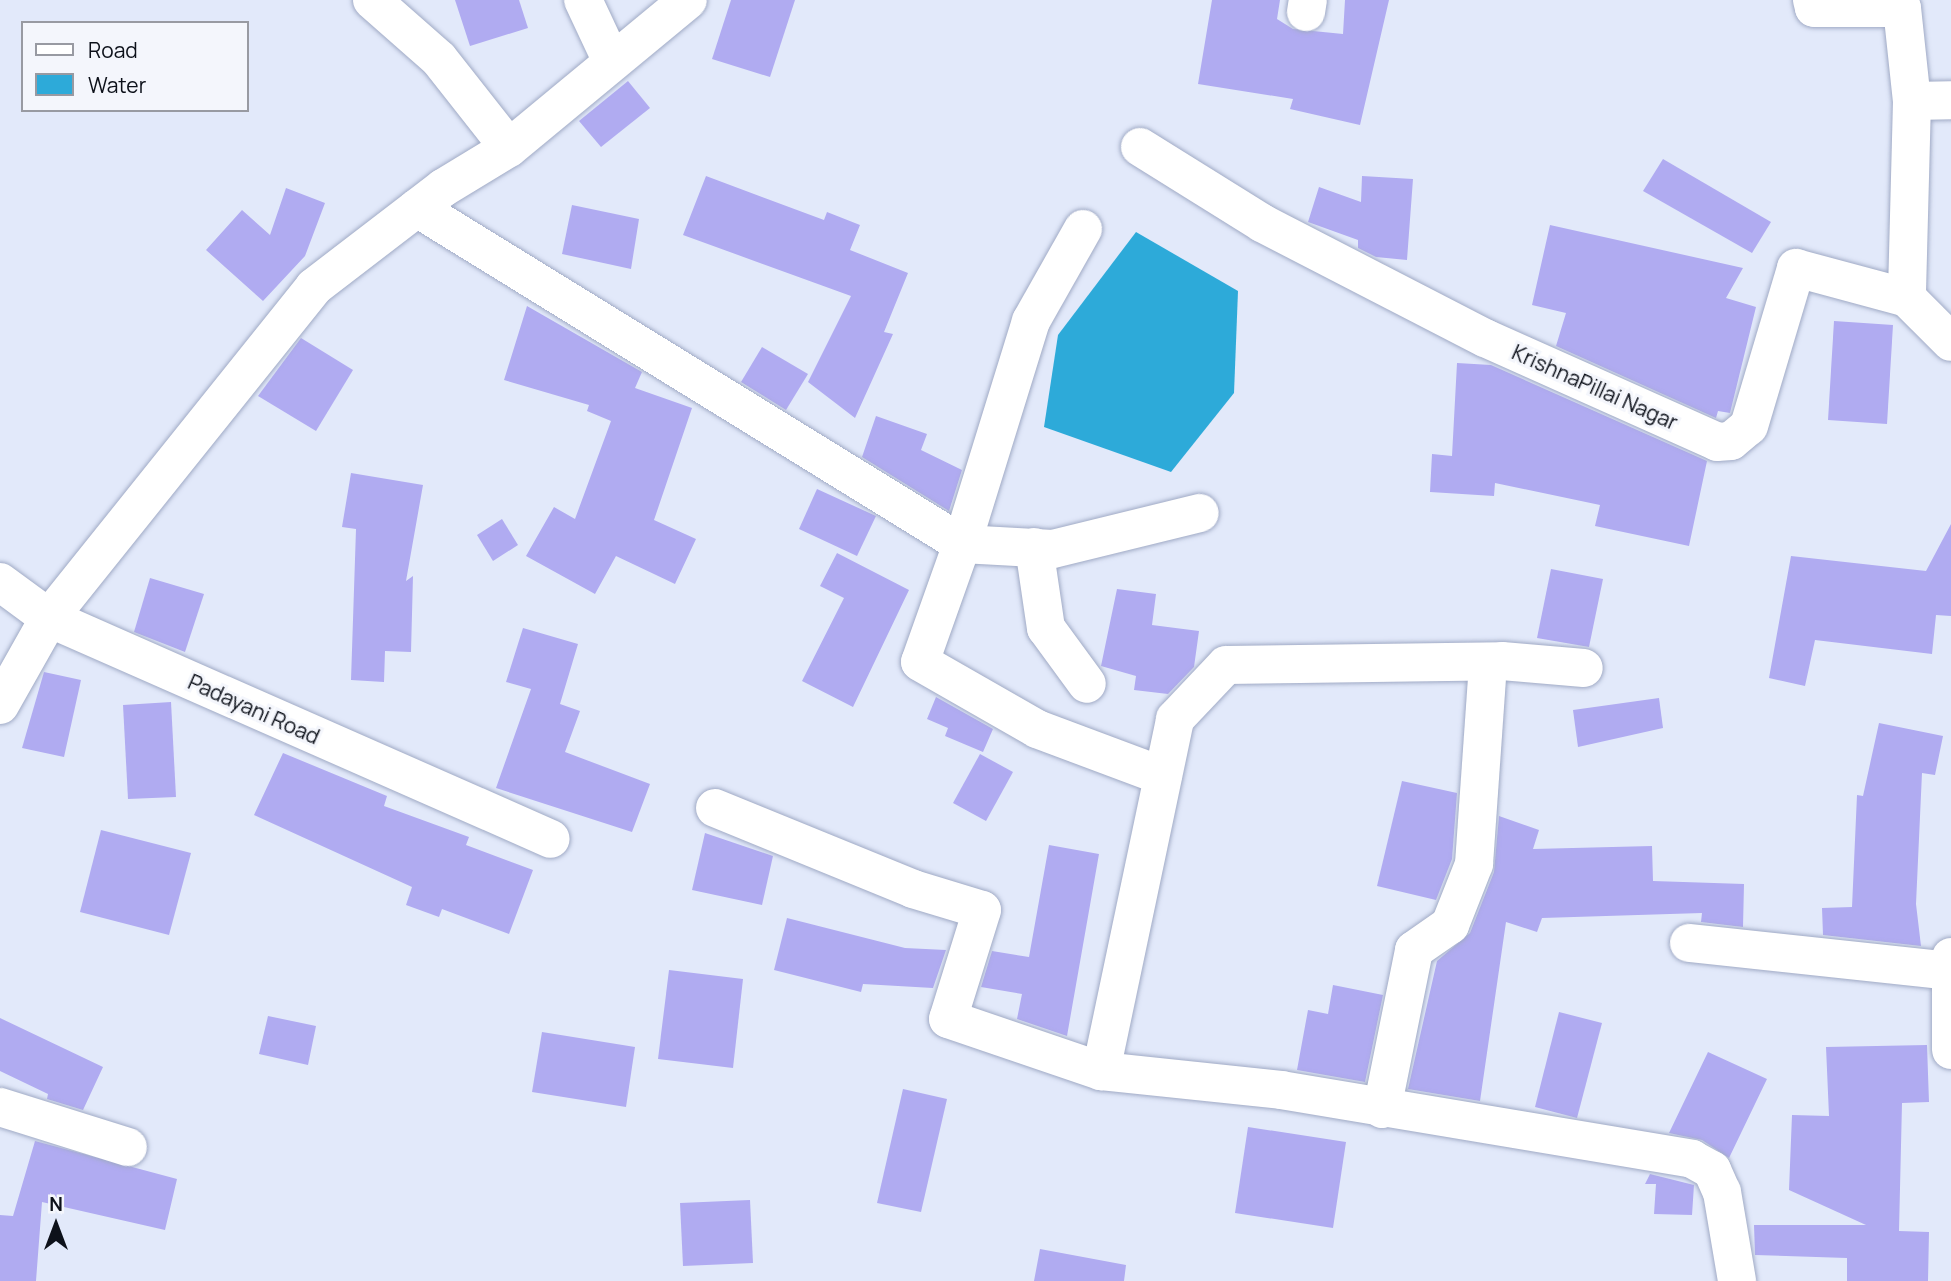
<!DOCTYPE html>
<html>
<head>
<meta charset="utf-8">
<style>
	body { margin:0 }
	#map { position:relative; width:1951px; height:1281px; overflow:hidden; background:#e2e9fa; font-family:Manrope,sans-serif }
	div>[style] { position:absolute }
	.water>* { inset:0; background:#2daad9 }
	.building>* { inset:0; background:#b0abf1 }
	.roads { filter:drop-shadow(0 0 2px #a0aac5) drop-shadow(0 0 2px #a0aac5) }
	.minor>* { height:38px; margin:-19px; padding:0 19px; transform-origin:19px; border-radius:19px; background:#fff }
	span { translate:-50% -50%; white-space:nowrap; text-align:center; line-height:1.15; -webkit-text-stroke:6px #f4f6fc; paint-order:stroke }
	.street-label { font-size:21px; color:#0d111a }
	.legend { position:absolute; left:21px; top:21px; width:228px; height:91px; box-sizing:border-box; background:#f4f6fc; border:2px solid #989aa2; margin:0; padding:9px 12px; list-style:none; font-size:21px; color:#0d111a }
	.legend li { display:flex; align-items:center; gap:14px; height:35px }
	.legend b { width:35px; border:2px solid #989aa2 }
	.north { position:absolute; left:21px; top:1190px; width:70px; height:70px; -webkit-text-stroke:5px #f4f6fc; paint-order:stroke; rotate:0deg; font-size:19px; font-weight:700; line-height:28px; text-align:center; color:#0d111a }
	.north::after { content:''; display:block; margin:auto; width:24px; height:32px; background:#0d111a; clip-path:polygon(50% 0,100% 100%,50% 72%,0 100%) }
</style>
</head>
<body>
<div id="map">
	<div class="water">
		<i style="clip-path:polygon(1136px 232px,1238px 291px,1234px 393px,1171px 472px,1044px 427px,1058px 335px)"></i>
	</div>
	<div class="building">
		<i style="clip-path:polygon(455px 0,519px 0,528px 28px,470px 46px)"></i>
		<i style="clip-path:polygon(731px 0,795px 0,770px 77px,712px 59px)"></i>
		<i style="clip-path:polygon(1212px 0,1280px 0,1277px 19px,1293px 29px,1343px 34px,1345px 0,1389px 0,1360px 125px,1290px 109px,1293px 99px,1198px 84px)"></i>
		<i style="clip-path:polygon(628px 81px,650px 108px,601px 147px,579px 121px)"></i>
		<i style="clip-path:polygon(1663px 159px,1771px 222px,1752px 253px,1643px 191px)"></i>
		<i style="clip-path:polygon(706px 176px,824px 220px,827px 212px,860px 225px,850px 250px,908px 273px,884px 332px,893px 334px,855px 418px,808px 382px,851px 296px,683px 235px)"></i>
		<i style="clip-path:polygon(1362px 176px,1413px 179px,1407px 260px,1376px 257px,1358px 248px,1358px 240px,1308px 222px,1319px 187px,1361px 202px)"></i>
		<i style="clip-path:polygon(286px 188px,325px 203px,305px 256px,263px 301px,206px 250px,242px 210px,270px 235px)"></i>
		<i style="clip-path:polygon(572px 205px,639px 219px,631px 269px,562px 254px)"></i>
		<i style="clip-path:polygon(1550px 225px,1743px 268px,1726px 298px,1756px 307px,1730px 413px,1718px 411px,1716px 418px,1556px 346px,1566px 313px,1532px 305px)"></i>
		<i style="clip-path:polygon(527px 306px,642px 372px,635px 388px,692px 408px,654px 520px,696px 539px,675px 584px,616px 556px,595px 594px,526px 556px,554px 507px,575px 519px,611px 421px,587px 411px,589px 405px,504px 380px)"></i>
		<i style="clip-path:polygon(1834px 321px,1893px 325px,1887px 424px,1828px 420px)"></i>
		<i style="clip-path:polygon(301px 338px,353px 370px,316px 431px,258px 396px)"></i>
		<i style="clip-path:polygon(762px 347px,808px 374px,786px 410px,741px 382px)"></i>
		<i style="clip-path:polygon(1457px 363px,1491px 365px,1707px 461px,1689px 546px,1595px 526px,1600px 505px,1495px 483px,1494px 496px,1430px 492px,1432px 454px,1452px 456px)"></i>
		<i style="clip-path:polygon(876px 416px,927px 434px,921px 450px,962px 470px,949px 511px,862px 457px)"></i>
		<i style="clip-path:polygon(351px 473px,423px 485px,406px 581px,413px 576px,411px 652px,385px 651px,384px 682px,351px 680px,356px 529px,342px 527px)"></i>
		<i style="clip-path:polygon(817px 489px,876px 516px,857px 556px,799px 529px)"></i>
		<i style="clip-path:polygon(502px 519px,518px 545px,493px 561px,477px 535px)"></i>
		<i style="clip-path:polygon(1951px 524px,1951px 616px,1936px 615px,1932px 654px,1815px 640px,1805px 686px,1769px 678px,1791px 556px,1926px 571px)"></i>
		<i style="clip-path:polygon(837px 553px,909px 590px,853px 707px,802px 681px,844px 598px,820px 586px)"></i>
		<i style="clip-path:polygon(1551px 569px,1603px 579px,1589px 647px,1537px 638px)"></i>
		<i style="clip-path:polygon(150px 578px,204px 594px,185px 652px,134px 632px)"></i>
		<i style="clip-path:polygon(1117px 589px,1156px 594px,1152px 625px,1199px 631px,1194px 667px,1168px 694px,1134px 690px,1136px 676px,1101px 666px)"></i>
		<i style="clip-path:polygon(523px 628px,578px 644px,560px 704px,580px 711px,565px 752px,650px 784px,632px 832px,496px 788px,531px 689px,506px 682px)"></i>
		<i style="clip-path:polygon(44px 672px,81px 680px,64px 757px,22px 748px)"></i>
		<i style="clip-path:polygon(936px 697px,993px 729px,983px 752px,945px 736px,948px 728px,927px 719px)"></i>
		<i style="clip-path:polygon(1659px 698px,1663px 728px,1578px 747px,1573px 710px)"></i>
		<i style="clip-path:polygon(171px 702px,176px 797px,128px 799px,123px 705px)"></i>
		<i style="clip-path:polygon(1879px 723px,1943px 736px,1935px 775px,1922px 773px,1916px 904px,1921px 946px,1823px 935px,1822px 908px,1852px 907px,1857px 795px,1863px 796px)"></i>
		<i style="clip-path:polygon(283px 753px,387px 796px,384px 806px,469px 837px,466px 845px,533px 870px,509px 934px,442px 909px,439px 917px,406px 905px,412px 887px,254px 815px)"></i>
		<i style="clip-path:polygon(980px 754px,1013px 772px,986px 821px,953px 803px)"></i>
		<i style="clip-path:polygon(1402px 781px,1457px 793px,1452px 859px,1436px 900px,1377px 886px)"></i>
		<i style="clip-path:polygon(1499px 816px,1539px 830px,1533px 849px,1652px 846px,1653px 881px,1744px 884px,1743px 927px,1701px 922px,1702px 913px,1542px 918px,1537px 932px,1506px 922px,1480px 1101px,1408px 1089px,1437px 961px,1470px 933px,1494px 872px)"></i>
		<i style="clip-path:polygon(101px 830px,191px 853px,169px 935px,80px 912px)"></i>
		<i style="clip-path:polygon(705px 833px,773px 856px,762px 905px,692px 890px)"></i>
		<i style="clip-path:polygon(1049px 845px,1099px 854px,1067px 1036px,1017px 1019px,1022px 994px,981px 987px,992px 951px,1029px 957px)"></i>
		<i style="clip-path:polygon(787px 918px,905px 948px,946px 950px,933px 988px,863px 984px,861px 992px,774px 970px)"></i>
		<i style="clip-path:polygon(669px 970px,743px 979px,733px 1068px,658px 1059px)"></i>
		<i style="clip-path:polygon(1333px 985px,1383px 995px,1365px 1082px,1297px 1070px,1308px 1010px,1328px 1014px)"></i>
		<i style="clip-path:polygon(1559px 1012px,1602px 1023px,1577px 1118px,1535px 1107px)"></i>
		<i style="clip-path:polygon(268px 1016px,316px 1026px,308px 1065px,259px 1054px)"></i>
		<i style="clip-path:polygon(0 1018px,103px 1067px,83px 1110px,47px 1099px,48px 1094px,0 1071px)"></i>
		<i style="clip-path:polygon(542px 1032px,635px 1047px,626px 1107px,532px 1092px)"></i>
		<i style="clip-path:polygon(1927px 1045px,1929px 1102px,1902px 1103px,1899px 1231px,1929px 1232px,1928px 1281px,1847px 1281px,1847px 1258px,1755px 1255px,1754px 1225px,1866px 1225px,1789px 1190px,1792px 1115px,1829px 1116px,1826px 1047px)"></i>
		<i style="clip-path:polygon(1708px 1052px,1767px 1079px,1729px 1158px,1702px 1140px,1669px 1133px)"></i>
		<i style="clip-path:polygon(903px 1089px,947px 1099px,921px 1212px,877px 1203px)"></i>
		<i style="clip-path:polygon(1248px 1127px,1346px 1142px,1333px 1228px,1235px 1213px)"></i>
		<i style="clip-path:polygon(35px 1141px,177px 1179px,165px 1230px,42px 1202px,36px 1281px,0 1281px,0 1215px,13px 1216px)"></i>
		<i style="clip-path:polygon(1650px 1174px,1694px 1185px,1692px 1215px,1654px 1214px,1656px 1184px,1645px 1184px)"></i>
		<i style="clip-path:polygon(750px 1200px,753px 1263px,683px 1266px,680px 1203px)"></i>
		<i style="clip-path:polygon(1040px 1249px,1126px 1265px,1124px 1281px,1034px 1281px)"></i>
	</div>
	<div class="roads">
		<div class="minor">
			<i style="left:372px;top:0;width:89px;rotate:41.4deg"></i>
			<i style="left:439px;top:59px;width:113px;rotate:51.8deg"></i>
			<i style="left:583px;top:0;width:68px;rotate:64.9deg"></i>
			<i style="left:1812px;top:0;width:8px;rotate:76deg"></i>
			<i style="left:1814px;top:8px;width:88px"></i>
			<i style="left:1902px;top:8px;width:94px;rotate:83.9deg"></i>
			<i style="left:1912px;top:101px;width:197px;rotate:91.5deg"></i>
			<i style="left:1306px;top:12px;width:12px;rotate:-81deg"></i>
			<i style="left:1912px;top:101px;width:39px;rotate:-1deg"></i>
			<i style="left:1140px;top:147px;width:144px;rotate:31.9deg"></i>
			<i style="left:1262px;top:223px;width:251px;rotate:27.3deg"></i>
			<i style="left:1485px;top:338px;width:254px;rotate:24.1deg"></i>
			<i style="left:1717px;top:442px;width:14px;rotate:-4deg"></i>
			<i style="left:1731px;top:441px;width:23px;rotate:-40deg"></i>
			<i style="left:1749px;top:426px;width:165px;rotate:-73.4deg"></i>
			<i style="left:1796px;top:268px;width:115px;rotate:15.1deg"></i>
			<i style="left:1907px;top:298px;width:62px;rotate:45deg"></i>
			<i style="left:417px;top:208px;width:640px;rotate:31.65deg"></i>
			<i style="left:962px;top:544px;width:125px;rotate:109.6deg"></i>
			<i style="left:920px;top:662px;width:135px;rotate:29.8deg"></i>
			<i style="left:1037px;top:729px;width:134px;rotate:20.5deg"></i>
			<i style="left:1083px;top:229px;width:106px;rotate:119.5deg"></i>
			<i style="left:1031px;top:321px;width:233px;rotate:107.2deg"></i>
			<i style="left:962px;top:544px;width:91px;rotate:3.1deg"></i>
			<i style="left:1053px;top:549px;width:151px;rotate:-13.8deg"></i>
			<i style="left:1034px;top:547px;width:82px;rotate:81.6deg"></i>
			<i style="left:1046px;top:628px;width:69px;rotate:53.8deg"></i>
			<i style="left:0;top:582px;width:61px;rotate:36.3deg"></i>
			<i style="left:49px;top:618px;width:424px;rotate:-51.3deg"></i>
			<i style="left:314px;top:287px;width:163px;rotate:-37.5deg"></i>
			<i style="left:443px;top:188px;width:77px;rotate:-31.2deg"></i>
			<i style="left:509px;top:148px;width:232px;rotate:-39.6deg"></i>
			<i style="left:0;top:705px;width:100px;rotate:-60.6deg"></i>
			<i style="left:49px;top:618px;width:548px;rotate:23.76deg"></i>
			<i style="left:715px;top:808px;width:214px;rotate:22.2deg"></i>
			<i style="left:913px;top:889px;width:72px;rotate:16.9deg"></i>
			<i style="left:982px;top:910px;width:114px;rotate:107.3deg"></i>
			<i style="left:948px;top:1019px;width:162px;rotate:18.8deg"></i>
			<i style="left:1101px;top:1071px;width:181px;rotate:6deg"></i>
			<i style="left:1281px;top:1090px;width:417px;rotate:9.5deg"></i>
			<i style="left:1692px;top:1159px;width:23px;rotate:29deg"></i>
			<i style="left:1712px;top:1170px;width:24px;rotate:66deg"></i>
			<i style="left:1722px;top:1192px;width:90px;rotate:80.4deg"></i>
			<i style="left:1689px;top:943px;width:262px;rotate:6.1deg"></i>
			<i style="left:1951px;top:957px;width:93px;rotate:90deg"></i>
			<i style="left:1101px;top:1071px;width:360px;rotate:-78.1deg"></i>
			<i style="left:1175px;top:719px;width:74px;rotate:-46.6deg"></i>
			<i style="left:1226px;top:665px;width:276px;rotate:-0.8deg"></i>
			<i style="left:1502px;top:661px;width:82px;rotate:4.9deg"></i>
			<i style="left:0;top:1107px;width:134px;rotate:17.4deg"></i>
			<i style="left:1382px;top:1109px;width:162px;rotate:-78.6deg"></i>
			<i style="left:1414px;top:950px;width:44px;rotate:-34.8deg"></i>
			<i style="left:1450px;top:925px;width:66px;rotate:-68.5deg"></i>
			<i style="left:1474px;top:864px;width:202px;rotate:-86deg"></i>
		</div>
	</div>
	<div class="street-label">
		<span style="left:1595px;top:387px;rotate:24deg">KrishnaPillai Nagar</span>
		<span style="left:254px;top:709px;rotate:24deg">Padayani Road</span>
	</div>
	<ul class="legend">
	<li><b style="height:9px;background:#fff"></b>Road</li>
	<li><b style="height:19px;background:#2daad9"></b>Water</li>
	</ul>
	<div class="north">N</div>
</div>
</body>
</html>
